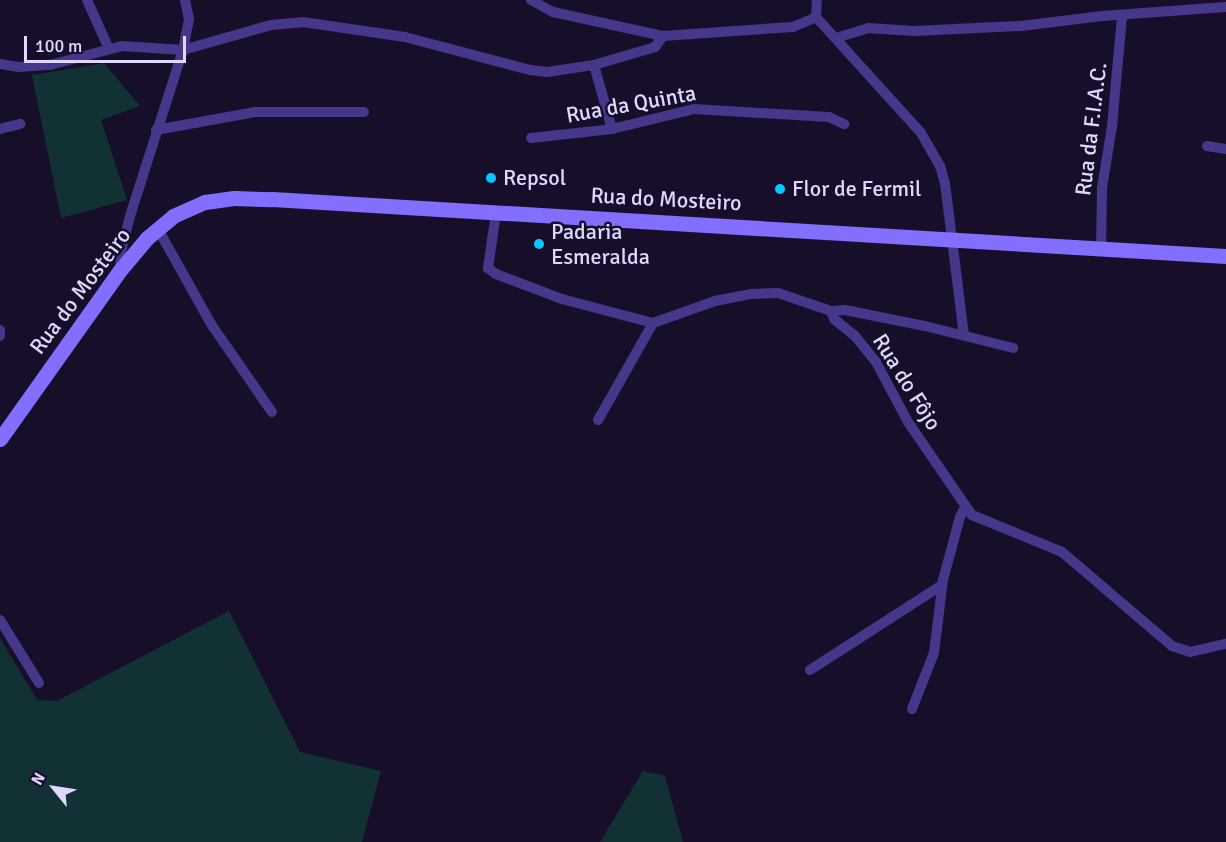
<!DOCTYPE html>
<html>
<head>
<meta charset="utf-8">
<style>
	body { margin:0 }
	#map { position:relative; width:1226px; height:842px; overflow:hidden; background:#170f2a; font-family:Signika,sans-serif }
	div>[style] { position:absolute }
	.green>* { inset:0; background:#123134 }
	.minor>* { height:10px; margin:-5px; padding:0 5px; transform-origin:5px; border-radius:5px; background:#45388b }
	.secondary>* { height:15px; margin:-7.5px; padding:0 7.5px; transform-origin:7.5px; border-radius:7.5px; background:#836fff }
	.dots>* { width:16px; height:16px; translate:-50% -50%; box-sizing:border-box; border:3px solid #170f2a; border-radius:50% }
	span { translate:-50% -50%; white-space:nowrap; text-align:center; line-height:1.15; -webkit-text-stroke:5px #170f2a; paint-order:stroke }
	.street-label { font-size:22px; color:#e1d8ff }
	.poi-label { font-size:22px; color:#e1d8ff }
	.left { translate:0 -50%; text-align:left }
	.north { position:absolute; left:24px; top:758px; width:60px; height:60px; -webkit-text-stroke:4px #170f2a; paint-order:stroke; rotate:300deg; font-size:16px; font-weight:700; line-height:24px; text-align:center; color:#e1d8ff }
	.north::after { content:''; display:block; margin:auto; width:21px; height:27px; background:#e1d8ff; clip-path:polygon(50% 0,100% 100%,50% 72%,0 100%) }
	.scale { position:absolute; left:24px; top:36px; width:162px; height:27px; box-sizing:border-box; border:3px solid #e1d8ff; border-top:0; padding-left:8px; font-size:18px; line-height:21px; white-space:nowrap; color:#e1d8ff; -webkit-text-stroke:4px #170f2a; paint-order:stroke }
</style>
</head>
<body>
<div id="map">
	<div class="green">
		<i style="clip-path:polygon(104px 63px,140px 106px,101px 120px,127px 200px,61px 218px,32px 75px)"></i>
		<i style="clip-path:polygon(229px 611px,300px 752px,381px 771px,362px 842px,0 842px,0 638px,37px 700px,57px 701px)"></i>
		<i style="clip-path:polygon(643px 771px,665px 776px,683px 842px,600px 842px)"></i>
	</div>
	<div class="minor">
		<i style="left:87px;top:0;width:54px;rotate:65.8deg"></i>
		<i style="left:531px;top:0;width:25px;rotate:29deg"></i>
		<i style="left:553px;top:12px;width:113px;rotate:12.3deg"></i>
		<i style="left:663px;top:36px;width:130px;rotate:-4deg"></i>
		<i style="left:793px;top:27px;width:25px;rotate:-23deg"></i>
		<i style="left:816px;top:17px;width:156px;rotate:47.8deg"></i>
		<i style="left:921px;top:133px;width:38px;rotate:60deg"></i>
		<i style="left:940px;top:166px;width:18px;rotate:74deg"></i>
		<i style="left:945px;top:183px;width:153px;rotate:82.9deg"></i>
		<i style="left:816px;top:17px;width:17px;rotate:-87deg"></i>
		<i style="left:836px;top:38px;width:34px;rotate:-17deg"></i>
		<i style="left:868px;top:28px;width:46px;rotate:3.7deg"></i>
		<i style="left:914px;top:31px;width:107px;rotate:-2.7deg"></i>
		<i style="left:1021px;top:26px;width:82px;rotate:-7deg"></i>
		<i style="left:1102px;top:16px;width:124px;rotate:-4.2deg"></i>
		<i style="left:0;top:64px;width:18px;rotate:9deg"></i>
		<i style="left:18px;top:67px;width:32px;rotate:-4deg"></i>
		<i style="left:50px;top:65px;width:74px;rotate:-14.8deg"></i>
		<i style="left:122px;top:46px;width:61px;rotate:3.8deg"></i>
		<i style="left:183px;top:50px;width:91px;rotate:-15.9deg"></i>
		<i style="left:271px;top:25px;width:32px;rotate:-5deg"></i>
		<i style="left:303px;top:22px;width:103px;rotate:8.4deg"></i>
		<i style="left:405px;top:37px;width:129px;rotate:14.8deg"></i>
		<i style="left:530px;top:70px;width:17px;rotate:7deg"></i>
		<i style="left:547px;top:72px;width:48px;rotate:-8.5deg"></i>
		<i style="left:594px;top:65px;width:64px;rotate:-16.4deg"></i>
		<i style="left:655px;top:47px;width:14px;rotate:-54deg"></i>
		<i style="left:594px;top:65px;width:66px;rotate:74.3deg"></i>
		<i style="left:0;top:129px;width:21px;rotate:-14deg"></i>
		<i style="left:156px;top:130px;width:101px;rotate:-10.3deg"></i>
		<i style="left:255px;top:112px;width:109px"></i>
		<i style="left:531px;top:138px;width:81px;rotate:-6.3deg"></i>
		<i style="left:612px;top:129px;width:84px;rotate:-13.7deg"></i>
		<i style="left:694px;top:109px;width:135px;rotate:3.4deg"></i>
		<i style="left:829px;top:117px;width:17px;rotate:25deg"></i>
		<i style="left:1207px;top:146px;width:19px;rotate:9deg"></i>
		<i style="left:496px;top:213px;width:56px;rotate:98.3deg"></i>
		<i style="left:488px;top:268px;width:10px;rotate:37deg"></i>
		<i style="left:496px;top:274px;width:71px;rotate:20.7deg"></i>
		<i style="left:562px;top:299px;width:94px;rotate:14.8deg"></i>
		<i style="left:653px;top:323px;width:66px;rotate:-19.5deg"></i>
		<i style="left:715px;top:301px;width:37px;rotate:-11deg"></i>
		<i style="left:751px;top:294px;width:27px;rotate:-2deg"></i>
		<i style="left:778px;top:293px;width:56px;rotate:18.8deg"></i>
		<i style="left:831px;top:311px;width:9px;rotate:69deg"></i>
		<i style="left:834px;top:319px;width:27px;rotate:39deg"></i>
		<i style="left:855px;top:336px;width:33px;rotate:51deg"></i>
		<i style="left:876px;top:362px;width:68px;rotate:61.9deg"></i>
		<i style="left:908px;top:422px;width:113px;rotate:55.5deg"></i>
		<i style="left:972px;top:515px;width:97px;rotate:22.3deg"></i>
		<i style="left:1062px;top:552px;width:145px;rotate:40.5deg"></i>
		<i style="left:1172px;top:646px;width:19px;rotate:18deg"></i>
		<i style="left:1190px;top:652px;width:37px;rotate:-13deg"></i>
		<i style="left:158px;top:229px;width:109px;rotate:60.8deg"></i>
		<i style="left:211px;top:324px;width:107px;rotate:55.3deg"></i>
		<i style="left:1101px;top:248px;width:60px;rotate:-89deg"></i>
		<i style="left:1102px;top:188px;width:63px;rotate:-80.8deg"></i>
		<i style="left:1112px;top:126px;width:110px;rotate:-84.8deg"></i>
		<i style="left:121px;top:269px;width:13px;rotate:-94deg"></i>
		<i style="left:120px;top:256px;width:41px;rotate:-76deg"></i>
		<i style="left:130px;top:216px;width:174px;rotate:-72.3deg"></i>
		<i style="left:183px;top:50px;width:32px;rotate:-79deg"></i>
		<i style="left:189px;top:19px;width:19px;rotate:-102deg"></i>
		<i style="left:831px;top:311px;width:14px;rotate:-4deg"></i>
		<i style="left:845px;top:310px;width:82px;rotate:11.3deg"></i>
		<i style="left:925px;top:326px;width:91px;rotate:14deg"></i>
		<i style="left:0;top:330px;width:6px;rotate:90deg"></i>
		<i style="left:598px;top:420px;width:112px;rotate:-60.4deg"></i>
		<i style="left:0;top:620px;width:74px;rotate:58.2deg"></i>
		<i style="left:810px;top:670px;width:157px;rotate:-32.8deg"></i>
		<i style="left:912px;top:709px;width:60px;rotate:-68.6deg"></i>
		<i style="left:934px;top:653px;width:74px;rotate:-83deg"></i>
		<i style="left:943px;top:580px;width:65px;rotate:-74.9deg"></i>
		<i style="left:960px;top:517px;width:11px;rotate:-63deg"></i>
	</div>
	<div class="secondary">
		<i style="left:0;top:439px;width:209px;rotate:-54.6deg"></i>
		<i style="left:121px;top:269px;width:40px;rotate:-50deg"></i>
		<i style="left:147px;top:238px;width:34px;rotate:-40deg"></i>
		<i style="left:173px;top:216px;width:35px;rotate:-24deg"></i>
		<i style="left:205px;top:202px;width:29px;rotate:-8deg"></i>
		<i style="left:234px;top:198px;width:38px;rotate:2deg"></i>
		<i style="left:272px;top:199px;width:956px;rotate:3.42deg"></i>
	</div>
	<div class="dots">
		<i style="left:491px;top:178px;background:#04c8ff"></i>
		<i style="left:780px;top:189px;background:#04c8ff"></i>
		<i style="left:539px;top:244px;background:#04c8ff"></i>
	</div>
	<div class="street-label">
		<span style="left:631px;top:104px;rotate:-10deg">Rua da Quinta</span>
		<span style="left:1091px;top:129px;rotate:-83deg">Rua da F.I.A.C.</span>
		<span style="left:666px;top:199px;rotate:3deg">Rua do Mosteiro</span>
		<span style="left:80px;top:291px;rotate:-53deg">Rua do Mosteiro</span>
		<span style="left:907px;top:382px;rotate:58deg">Rua do Fôjo</span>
	</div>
	<div class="poi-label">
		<span class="left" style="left:503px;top:178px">Repsol</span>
		<span class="left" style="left:792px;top:189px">Flor de Fermil</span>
		<span class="left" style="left:551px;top:244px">Padaria<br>Esmeralda</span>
	</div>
	<div class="north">N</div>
	<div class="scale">100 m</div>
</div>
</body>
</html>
